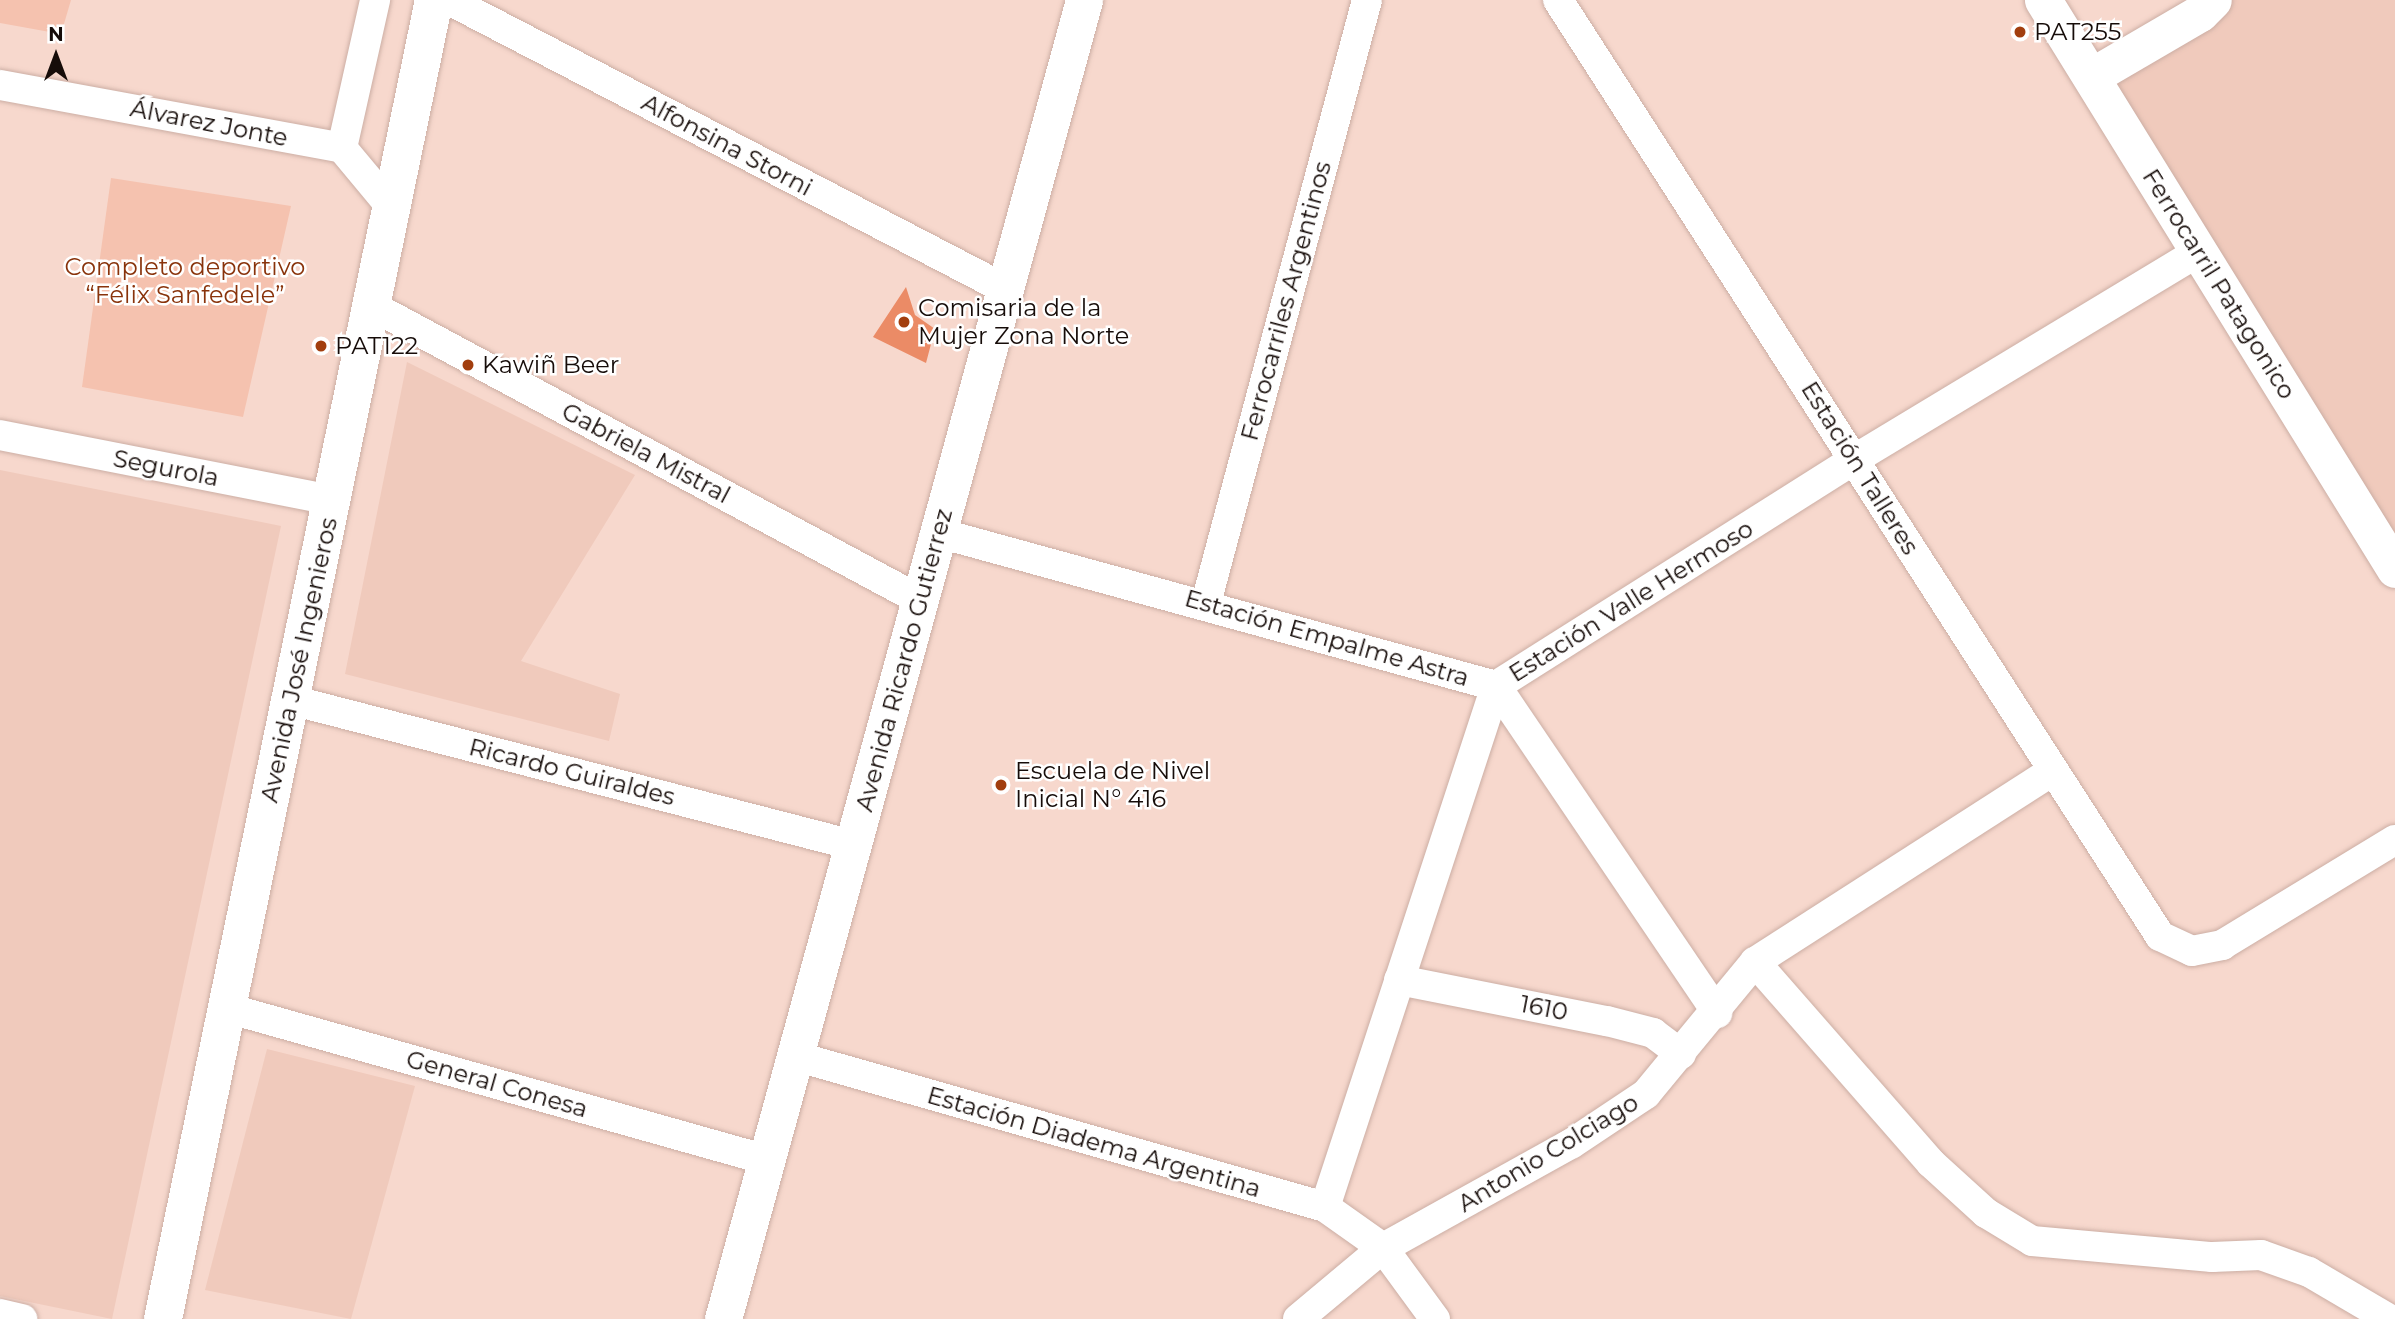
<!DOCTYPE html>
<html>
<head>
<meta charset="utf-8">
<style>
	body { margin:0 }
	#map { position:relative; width:2395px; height:1319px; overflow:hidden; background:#f7d8cd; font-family:Montserrat,sans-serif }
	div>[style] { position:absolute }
	.built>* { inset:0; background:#f0cabc }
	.green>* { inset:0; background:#f5c2af }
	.building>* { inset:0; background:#eb8b66 }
	.roads { filter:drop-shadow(0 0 2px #ccaea4) drop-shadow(0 0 2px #ccaea4) }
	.minor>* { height:30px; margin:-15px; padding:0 15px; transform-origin:15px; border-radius:15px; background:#fff }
	.tertiary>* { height:37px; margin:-18.5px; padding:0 18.5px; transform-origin:18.5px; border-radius:18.5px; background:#fff }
	.primary>* { height:38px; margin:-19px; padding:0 19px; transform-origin:19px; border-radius:19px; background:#fff }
	.dots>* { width:19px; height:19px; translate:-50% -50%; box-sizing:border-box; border:4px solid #fff; border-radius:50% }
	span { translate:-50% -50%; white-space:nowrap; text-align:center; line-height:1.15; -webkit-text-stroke:5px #fff; paint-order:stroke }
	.poi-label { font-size:24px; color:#160c09 }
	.left { translate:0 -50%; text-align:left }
	.street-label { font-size:24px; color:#160c09 }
	.park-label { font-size:24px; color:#89330b }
	.north { position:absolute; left:21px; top:21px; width:70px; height:70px; -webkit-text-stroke:5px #fff; paint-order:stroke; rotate:0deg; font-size:19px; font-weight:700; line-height:28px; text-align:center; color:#160c09 }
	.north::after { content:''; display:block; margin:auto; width:24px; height:32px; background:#160c09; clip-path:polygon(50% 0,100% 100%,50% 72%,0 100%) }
</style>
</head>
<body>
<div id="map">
	<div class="built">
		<i style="clip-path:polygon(2213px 0,2395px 0,2395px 569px,2092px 76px)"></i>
		<i style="clip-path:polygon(407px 362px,635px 475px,521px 661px,620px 694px,609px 741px,345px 674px)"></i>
		<i style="clip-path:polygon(0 470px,281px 526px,112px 1319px,0 1296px)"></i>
		<i style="clip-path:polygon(267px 1049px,415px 1086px,351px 1319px,205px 1290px)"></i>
	</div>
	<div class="green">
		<i style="clip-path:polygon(0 0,71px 0,61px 34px,0 23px)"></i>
		<i style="clip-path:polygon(111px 178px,291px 206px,243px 417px,82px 387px)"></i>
	</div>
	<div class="building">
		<i style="clip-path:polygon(906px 287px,915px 315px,935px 329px,926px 363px,873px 337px)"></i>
	</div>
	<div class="roads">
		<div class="minor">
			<i style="left:449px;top:0;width:627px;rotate:27.46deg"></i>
			<i style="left:1558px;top:0;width:1113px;rotate:57.25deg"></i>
			<i style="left:2160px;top:936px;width:35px;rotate:25deg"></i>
			<i style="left:2192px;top:951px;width:31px;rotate:-11deg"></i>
			<i style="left:2222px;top:945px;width:202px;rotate:-31.3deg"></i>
			<i style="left:0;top:85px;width:348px;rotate:10.4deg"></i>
			<i style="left:342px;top:148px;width:78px;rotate:50.2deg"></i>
			<i style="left:342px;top:148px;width:152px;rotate:-77.4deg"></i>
			<i style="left:372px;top:306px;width:622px;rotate:28.21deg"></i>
			<i style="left:0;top:435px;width:337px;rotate:11.1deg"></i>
			<i style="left:939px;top:533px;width:578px;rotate:15.36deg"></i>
			<i style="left:1496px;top:686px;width:395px;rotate:55.9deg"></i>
			<i style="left:1206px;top:603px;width:624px;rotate:-75.05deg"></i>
			<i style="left:291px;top:700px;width:580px;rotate:14.47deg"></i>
			<i style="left:1755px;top:962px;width:267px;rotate:48.8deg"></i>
			<i style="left:1931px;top:1163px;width:74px;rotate:42.3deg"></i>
			<i style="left:1986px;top:1213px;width:54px;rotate:31.3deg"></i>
			<i style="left:2032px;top:1241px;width:181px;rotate:5.1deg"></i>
			<i style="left:2212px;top:1257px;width:49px;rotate:-2.3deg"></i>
			<i style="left:2261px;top:1255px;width:51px;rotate:19.5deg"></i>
			<i style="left:2309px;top:1272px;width:93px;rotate:30.4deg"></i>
			<i style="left:1399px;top:980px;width:212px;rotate:11.2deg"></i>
			<i style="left:1607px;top:1021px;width:48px;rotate:14.6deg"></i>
			<i style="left:1653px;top:1033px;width:35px;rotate:37deg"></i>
			<i style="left:227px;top:1008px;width:561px;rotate:15.72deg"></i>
			<i style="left:795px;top:1056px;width:551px;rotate:15.9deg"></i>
			<i style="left:1325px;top:1207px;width:71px;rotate:35.3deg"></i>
			<i style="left:1383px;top:1248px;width:88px;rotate:53.8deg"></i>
			<i style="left:1325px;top:1207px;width:548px;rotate:-71.83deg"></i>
			<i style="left:1496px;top:686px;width:425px;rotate:-32.3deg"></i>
			<i style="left:1855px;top:459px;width:401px;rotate:-31.1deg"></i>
			<i style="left:0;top:1314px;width:23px;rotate:13deg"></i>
			<i style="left:1298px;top:1319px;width:111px;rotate:-39.9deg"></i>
			<i style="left:1383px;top:1248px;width:215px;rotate:-29deg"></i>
			<i style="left:1571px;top:1144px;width:90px;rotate:-33.7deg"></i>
			<i style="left:1646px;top:1094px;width:171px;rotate:-50.5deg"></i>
			<i style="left:1755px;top:962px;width:352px;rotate:-32.7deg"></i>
		</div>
		<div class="tertiary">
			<i style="left:2043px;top:0;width:669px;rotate:58.26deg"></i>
			<i style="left:2092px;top:76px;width:125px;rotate:-30.3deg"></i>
			<i style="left:2200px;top:13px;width:18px;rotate:-45deg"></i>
			<i style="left:723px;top:1319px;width:1368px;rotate:-74.69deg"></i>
		</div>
		<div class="primary">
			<i style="left:163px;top:1319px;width:1347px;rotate:-78.39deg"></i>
		</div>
	</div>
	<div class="dots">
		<i style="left:2020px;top:32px;background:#a23e0e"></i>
		<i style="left:904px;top:322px;background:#a23e0e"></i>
		<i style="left:321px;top:346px;background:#a23e0e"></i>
		<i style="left:468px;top:365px;background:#a23e0e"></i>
		<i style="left:1001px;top:785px;background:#a23e0e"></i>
	</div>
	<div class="poi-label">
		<span class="left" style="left:2034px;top:32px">PAT255</span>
		<span class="left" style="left:918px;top:322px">Comisaria de la<br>Mujer Zona Norte</span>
		<span class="left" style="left:335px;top:346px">PAT122</span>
		<span class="left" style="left:482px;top:365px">Kawiñ Beer</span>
		<span class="left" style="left:1015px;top:785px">Escuela de Nivel<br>Inicial N° 416</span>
	</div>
	<div class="street-label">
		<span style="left:209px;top:123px;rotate:11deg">Álvarez Jonte</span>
		<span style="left:727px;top:145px;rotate:28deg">Alfonsina Storni</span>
		<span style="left:2219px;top:284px;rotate:58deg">Ferrocarril Patagonico</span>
		<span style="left:1286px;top:301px;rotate:-75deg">Ferrocarriles Argentinos</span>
		<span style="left:646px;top:453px;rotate:28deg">Gabriela Mistral</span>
		<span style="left:166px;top:468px;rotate:11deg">Segurola</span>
		<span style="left:1860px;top:468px;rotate:58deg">Estación Talleres</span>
		<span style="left:1631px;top:601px;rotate:-32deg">Estación Valle Hermoso</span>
		<span style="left:1327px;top:638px;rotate:16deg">Estación Empalme Astra</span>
		<span style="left:299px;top:660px;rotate:-78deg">Avenida José Ingenieros</span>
		<span style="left:904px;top:660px;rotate:-75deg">Avenida Ricardo Gutierrez</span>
		<span style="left:572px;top:772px;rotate:14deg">Ricardo Guiraldes</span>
		<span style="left:1544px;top:1008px;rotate:11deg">1610</span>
		<span style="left:497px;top:1084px;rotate:16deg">General Conesa</span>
		<span style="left:1094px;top:1142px;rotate:16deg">Estación Diadema Argentina</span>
		<span style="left:1548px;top:1153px;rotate:-31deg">Antonio Colciago</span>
	</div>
	<div class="park-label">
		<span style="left:185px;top:281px">Completo deportivo<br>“Félix Sanfedele”</span>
	</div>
	<div class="north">N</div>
</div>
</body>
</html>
